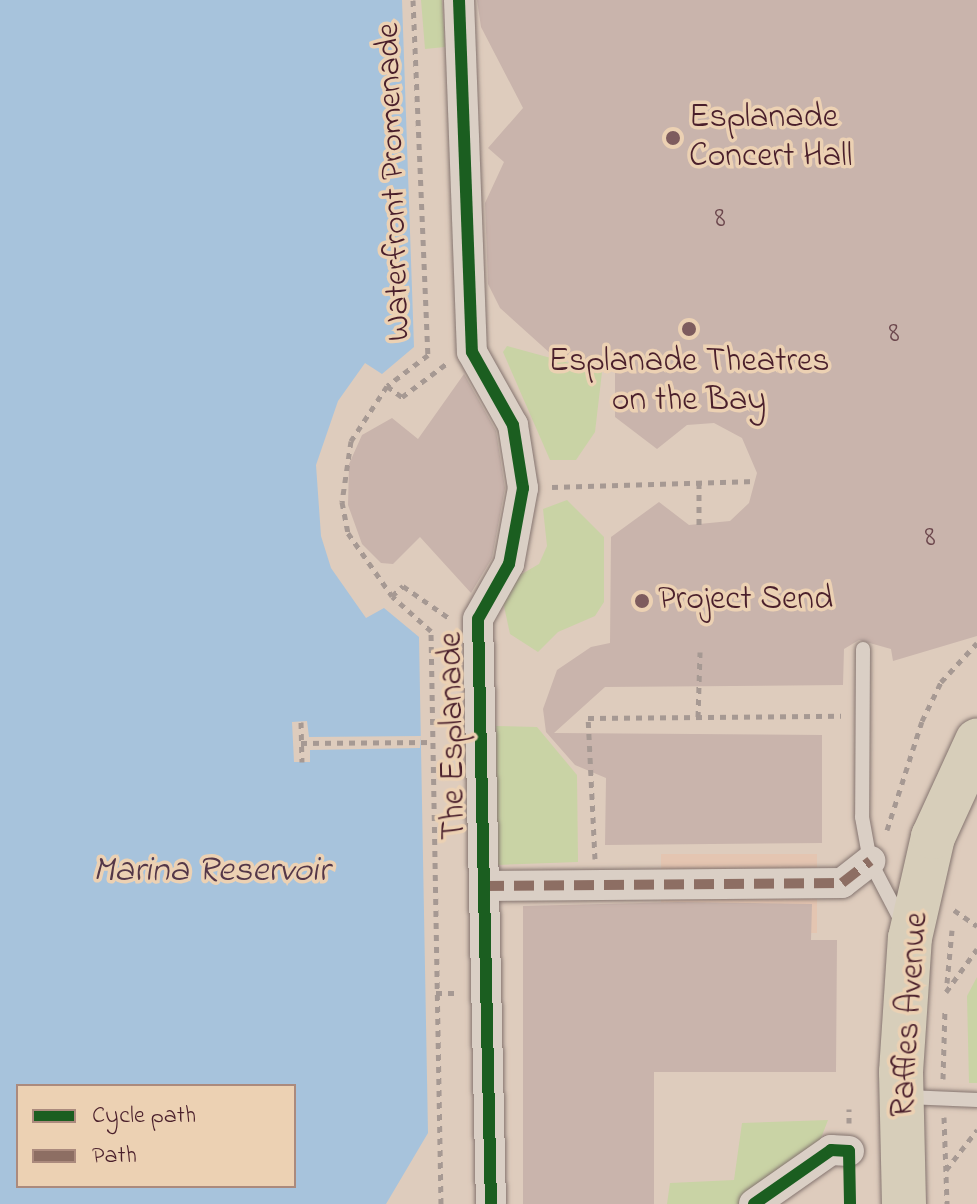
<!DOCTYPE html>
<html>
<head>
<meta charset="utf-8">
<style>
	body { margin:0 }
	#map { position:relative; width:977px; height:1204px; overflow:hidden; background:#deccbd; font-family:"Indie Flower",sans-serif }
	div>[style] { position:absolute }
	.built>* { inset:0; background:#e4c5b1 }
	.green>* { inset:0; background:#c9d3a5 }
	.water>* { inset:0; background:#a7c3dc }
	.pier>* { inset:0; background:#deccbd }
	.building>* { inset:0; background:#c9b4ac }
	.path>* { height:5px; margin-top:-2.5px; transform-origin:0; background:repeating-linear-gradient(90deg,#a69993 0 6px,transparent 0 12px) }
	.roads { filter:drop-shadow(0 0 2px #857570) drop-shadow(0 0 2px #857570) }
	.lane>* { height:14px; margin:-7px; padding:0 7px; transform-origin:7px; border-radius:7px; background:#dacfc5 }
	.street>* { height:30px; margin:-15px; padding:0 15px; transform-origin:15px; border-radius:15px; background:#dacfc5 }
	.primary>* { height:44px; margin:-22px; padding:0 22px; transform-origin:22px; border-radius:22px; background:#d7ceba }
	.quiet>* { height:10px; margin-top:-5px; transform-origin:0; background:repeating-linear-gradient(90deg,#8d6e63 0 20px,transparent 0 30px) }
	.cycleway>* { height:12px; margin:-6px; padding:0 6px; transform-origin:6px; border-radius:6px; background:#1b5e20 }
	.dots>* { width:22px; height:22px; translate:-50% -50%; box-sizing:border-box; border:4px solid #ecd1b3; border-radius:50% }
	span { translate:-50% -50%; white-space:nowrap; text-align:center; line-height:1.15; -webkit-text-stroke:7px #ecd1b3; paint-order:stroke }
	.number-label { font-size:30px; color:#6c474d }
	.number-label span { -webkit-text-stroke-width:0 }
	.poi-label { font-size:34px; color:#4a1f2b }
	.left { translate:0 -50%; text-align:left }
	.street-label { font-size:34px; color:#4a1f2b }
	.water-label { font-size:36px; color:#543748; font-style:italic }
	.legend { position:absolute; left:16px; top:1084px; width:280px; height:104px; box-sizing:border-box; background:#ecd1b3; border:2px solid #ab8a7d; margin:0; padding:10px 14px; list-style:none; font-size:24px; color:#4a1f2b }
	.legend li { display:flex; align-items:center; gap:16px; height:40px }
	.legend b { width:40px; border:2px solid #ab8a7d }
</style>
</head>
<body>
<div id="map">
	<div class="built">
		<i style="clip-path:polygon(661px 854px,817px 854px,817px 933px,661px 933px)"></i>
	</div>
	<div class="green">
		<i style="clip-path:polygon(421px 0,442px 0,445px 47px,425px 49px)"></i>
		<i style="clip-path:polygon(507px 346px,602px 372px,595px 432px,576px 460px,550px 460px,503px 352px)"></i>
		<i style="clip-path:polygon(567px 500px,604px 537px,604px 602px,595px 616px,558px 632px,538px 652px,510px 634px,502px 597px,508px 582px,539px 564px,547px 546px,543px 509px)"></i>
		<i style="clip-path:polygon(496px 726px,537px 727px,577px 775px,578px 862px,497px 865px)"></i>
		<i style="clip-path:polygon(977px 977px,977px 1083px,969px 1083px,967px 996px)"></i>
		<i style="clip-path:polygon(828px 1120px,818px 1146px,745px 1204px,667px 1204px,670px 1183px,734px 1180px,742px 1123px)"></i>
	</div>
	<div class="water">
		<i style="clip-path:polygon(evenodd,0 0,402px 0,414px 347px,382px 374px,365px 363px,338px 401px,316px 465px,321px 536px,331px 568px,366px 618px,384px 608px,419px 637px,428px 1133px,386px 1204px,0 1204px,0 0,18px 1086px,294px 1086px,294px 1186px,18px 1186px,18px 1086px)"></i>
	</div>
	<div class="pier">
		<i style="clip-path:polygon(307px 721px,309px 737px,421px 736px,420px 748px,310px 750px,310px 762px,294px 762px,292px 722px)"></i>
	</div>
	<div class="building">
		<i style="clip-path:polygon(477px 0,977px 0,977px 636px,893px 661px,891px 649px,859px 640px,844px 649px,843px 685px,605px 687px,554px 733px,822px 735px,822px 843px,605px 845px,606px 778px,575px 765px,546px 732px,543px 709px,557px 670px,591px 647px,610px 643px,611px 537px,659px 502px,689px 525px,730px 521px,749px 503px,757px 473px,742px 438px,714px 423px,687px 425px,657px 449px,615px 417px,615px 370px,551px 354px,500px 308px,488px 284px,485px 203px,504px 162px,488px 148px,523px 108px,481px 27px)"></i>
		<i style="clip-path:polygon(464px 374px,496px 431px,505px 488px,492px 558px,471px 593px,420px 537px,393px 564px,381px 563px,362px 544px,348px 505px,349px 464px,362px 435px,392px 418px,418px 439px)"></i>
		<i style="clip-path:polygon(679px 902px,812px 904px,811px 940px,837px 940px,836px 1072px,654px 1072px,654px 1204px,523px 1204px,523px 906px)"></i>
	</div>
	<div class="path">
		<i style="left:413px;top:0;width:355px;rotate:87.6deg"></i>
		<i style="left:428px;top:355px;width:51px;rotate:142.9deg"></i>
		<i style="left:387px;top:386px;width:19px;rotate:36deg"></i>
		<i style="left:402px;top:397px;width:55px;rotate:-36.9deg"></i>
		<i style="left:387px;top:386px;width:66px;rotate:123.2deg"></i>
		<i style="left:351px;top:441px;width:62px;rotate:98.4deg"></i>
		<i style="left:342px;top:502px;width:32px;rotate:79deg"></i>
		<i style="left:348px;top:533px;width:77px;rotate:55.1deg"></i>
		<i style="left:699px;top:483px;width:44px;rotate:90deg"></i>
		<i style="left:552px;top:487px;width:204px;rotate:-1.7deg"></i>
		<i style="left:698px;top:717px;width:65px;rotate:-88.2deg"></i>
		<i style="left:301px;top:722px;width:40px;rotate:88.6deg"></i>
		<i style="left:301px;top:743px;width:131px;rotate:-0.4deg"></i>
		<i style="left:887px;top:830px;width:114px;rotate:-72.2deg"></i>
		<i style="left:922px;top:721px;width:43px;rotate:-64deg"></i>
		<i style="left:941px;top:682px;width:53px;rotate:-47.3deg"></i>
		<i style="left:595px;top:859px;width:141px;rotate:-92.8deg"></i>
		<i style="left:588px;top:718px;width:253px;rotate:-0.5deg"></i>
		<i style="left:954px;top:910px;width:28px;rotate:35deg"></i>
		<i style="left:947px;top:983px;width:53px;rotate:-84.6deg"></i>
		<i style="left:946px;top:992px;width:53px;rotate:-54.2deg"></i>
		<i style="left:436px;top:993px;width:23px"></i>
		<i style="left:943px;top:1079px;width:70px;rotate:-88.4deg"></i>
		<i style="left:944px;top:1117px;width:87px;rotate:88deg"></i>
		<i style="left:849px;top:1123px;width:14px;rotate:-90deg"></i>
		<i style="left:946px;top:1170px;width:51px;rotate:-52.2deg"></i>
		<i style="left:849px;top:1177px;width:27px;rotate:88deg"></i>
		<i style="left:441px;top:1204px;width:573px;rotate:-91deg"></i>
		<i style="left:431px;top:631px;width:52px;rotate:-138.1deg"></i>
		<i style="left:392px;top:596px;width:15px;rotate:-42deg"></i>
		<i style="left:403px;top:586px;width:56px;rotate:34.8deg"></i>
	</div>
	<div class="roads">
		<div class="lane">
			<i style="left:863px;top:649px;width:168px;rotate:90.3deg"></i>
			<i style="left:862px;top:817px;width:45px;rotate:79.7deg"></i>
			<i style="left:870px;top:861px;width:71px;rotate:62.4deg"></i>
			<i style="left:907px;top:1097px;width:70px;rotate:2.5deg"></i>
		</div>
		<div class="street">
			<i style="left:459px;top:0;width:352px;rotate:87.9deg"></i>
			<i style="left:472px;top:352px;width:84px;rotate:60.7deg"></i>
			<i style="left:513px;top:425px;width:64px;rotate:81deg"></i>
			<i style="left:523px;top:488px;width:77px;rotate:100.4deg"></i>
			<i style="left:509px;top:564px;width:63px;rotate:119.4deg"></i>
			<i style="left:478px;top:619px;width:585px;rotate:88.73deg"></i>
			<i style="left:484px;top:886px;width:358px;rotate:-0.5deg"></i>
			<i style="left:842px;top:883px;width:36px;rotate:-38deg"></i>
			<i style="left:754px;top:1204px;width:94px;rotate:-35deg"></i>
			<i style="left:831px;top:1150px;width:18px;rotate:3deg"></i>
		</div>
		<div class="primary">
			<i style="left:904px;top:1204px;width:132px;rotate:-91.3deg"></i>
			<i style="left:901px;top:1072px;width:134px;rotate:-86.2deg"></i>
			<i style="left:910px;top:938px;width:104px;rotate:-77.2deg"></i>
			<i style="left:933px;top:837px;width:106px;rotate:-65.4deg"></i>
		</div>
	</div>
	<div class="quiet">
		<i style="left:484px;top:886px;width:358px;rotate:-0.5deg"></i>
		<i style="left:842px;top:883px;width:36px;rotate:-38deg"></i>
	</div>
	<div class="cycleway">
		<i style="left:459px;top:0;width:352px;rotate:87.9deg"></i>
		<i style="left:472px;top:352px;width:84px;rotate:60.7deg"></i>
		<i style="left:513px;top:425px;width:64px;rotate:81deg"></i>
		<i style="left:523px;top:488px;width:77px;rotate:100.4deg"></i>
		<i style="left:509px;top:564px;width:63px;rotate:119.4deg"></i>
		<i style="left:478px;top:619px;width:585px;rotate:88.73deg"></i>
		<i style="left:754px;top:1204px;width:94px;rotate:-35deg"></i>
		<i style="left:831px;top:1150px;width:18px;rotate:3deg"></i>
		<i style="left:849px;top:1151px;width:53px;rotate:88.9deg"></i>
	</div>
	<div class="dots">
		<i style="left:673px;top:138px;background:#7e5c5e"></i>
		<i style="left:689px;top:329px;background:#7e5c5e"></i>
		<i style="left:642px;top:601px;background:#7e5c5e"></i>
	</div>
	<div class="number-label">
		<span style="left:720px;top:219px">8</span>
		<span style="left:894px;top:334px">8</span>
		<span style="left:930px;top:538px">8</span>
	</div>
	<div class="poi-label">
		<span class="left" style="left:689px;top:138px">Esplanade<br>Concert Hall</span>
		<span style="left:689px;top:382px">Esplanade Theatres<br>on the Bay</span>
		<span class="left" style="left:658px;top:601px">Project Send</span>
	</div>
	<div class="street-label">
		<span style="left:395px;top:182px;rotate:-92deg">Waterfront Promenade</span>
		<span style="left:454px;top:736px;rotate:-91deg">The Esplanade</span>
		<span style="left:911px;top:1015px;rotate:-86deg">Raffles Avenue</span>
	</div>
	<div class="water-label">
		<span style="left:211px;top:872px">Marina Reservoir</span>
	</div>
	<ul class="legend">
	<li><b style="height:10px;background:#1b5e20"></b>Cycle path</li>
	<li><b style="height:10px;background:#8d6e63"></b>Path</li>
	</ul>
</div>
</body>
</html>
